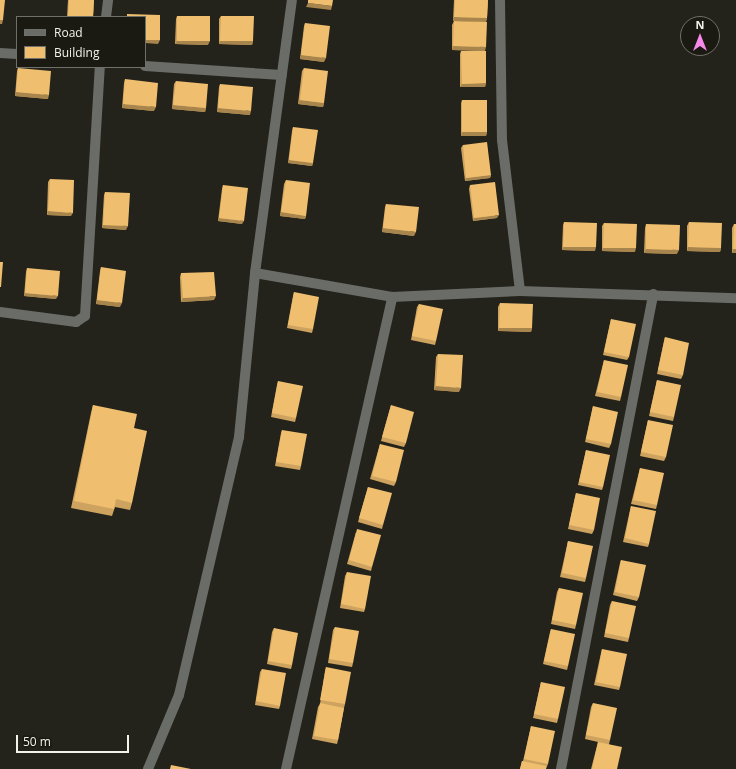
<!DOCTYPE html>
<html>
<head>
<meta charset="utf-8">
<style>
	body { margin:0 }
	#map { position:relative; width:736px; height:769px; overflow:hidden; background:#23231b; font-family:"Open Sans",sans-serif }
	div>[style] { position:absolute }
	.minor>* { height:10px; margin:-5px; padding:0 5px; transform-origin:5px; border-radius:5px; background:#6a6c68 }
	.wall>* { inset:0; background:#cea35f }
	.shaded-wall>* { inset:0; background:#a7854d }
	.building>* { inset:0; background:#efbe6e }
	span { translate:-50% -50%; white-space:nowrap; text-align:center; line-height:1.15; -webkit-text-stroke:4px #1a1912; paint-order:stroke }
	.legend { position:absolute; left:16px; top:16px; width:130px; height:52px; box-sizing:border-box; background:#1a1912; border:1px solid #70706a; margin:0; padding:5px 7px; list-style:none; font-size:12px; color:#f2f2ed }
	.legend li { display:flex; align-items:center; gap:8px; height:20px }
	.legend b { width:20px; border:1px solid #70706a }
	.north { position:absolute; left:680px; top:16px; width:40px; height:40px; box-sizing:border-box; background:#1a1912; border:1px solid #70706a; border-radius:50%; rotate:0deg; font-size:11px; font-weight:700; line-height:16px; text-align:center; color:#f2f2ed }
	.north::after { content:''; display:block; margin:auto; width:14px; height:18px; background:#f888ea; clip-path:polygon(50% 0,100% 100%,50% 72%,0 100%) }
	.scale { position:absolute; left:16px; top:735px; width:113px; height:18px; box-sizing:border-box; border:2px solid #f2f2ed; border-top:0; padding-left:5px; font-size:12px; line-height:14px; white-space:nowrap; color:#f2f2ed; -webkit-text-stroke:3px #1a1912; paint-order:stroke }
</style>
</head>
<body>
<div id="map">
	<div class="minor">
		<i style="left:500px;top:0;width:140px;rotate:89.2deg"></i>
		<i style="left:502px;top:140px;width:152px;rotate:83.2deg"></i>
		<i style="left:106px;top:17px;width:17px;rotate:-83deg"></i>
		<i style="left:0;top:53px;width:17px;rotate:3deg"></i>
		<i style="left:145px;top:66px;width:137px;rotate:3.8deg"></i>
		<i style="left:255px;top:273px;width:139px;rotate:9.9deg"></i>
		<i style="left:392px;top:297px;width:128px;rotate:-2.7deg"></i>
		<i style="left:520px;top:291px;width:216px;rotate:1.9deg"></i>
		<i style="left:0;top:312px;width:77px;rotate:7.5deg"></i>
		<i style="left:76px;top:322px;width:11px;rotate:-34deg"></i>
		<i style="left:85px;top:316px;width:249px;rotate:-86.6deg"></i>
		<i style="left:148px;top:769px;width:80px;rotate:-67.3deg"></i>
		<i style="left:179px;top:695px;width:265px;rotate:-76.9deg"></i>
		<i style="left:239px;top:437px;width:165px;rotate:-84.4deg"></i>
		<i style="left:255px;top:273px;width:275px;rotate:-82.3deg"></i>
		<i style="left:286px;top:769px;width:484px;rotate:-77.3deg"></i>
		<i style="left:561px;top:769px;width:484px;rotate:-79deg"></i>
	</div>
	<div class="wall">
		<i style="clip-path:polygon(68px 0,94px 0,93px 17px,67px 17px)"></i>
		<i style="clip-path:polygon(454px 0,488px 0,487px 18px,486px 22px,453px 21px)"></i>
		<i style="clip-path:polygon(177px 16px,208px 45px,175px 44px,176px 19px)"></i>
		<i style="clip-path:polygon(221px 16px,253px 41px,252px 45px,219px 44px,219px 19px)"></i>
		<i style="clip-path:polygon(454px 21px,485px 51px,452px 50px,452px 25px)"></i>
		<i style="clip-path:polygon(305px 23px,324px 62px,300px 59px,304px 26px)"></i>
		<i style="clip-path:polygon(461px 51px,486px 83px,485px 87px,460px 87px,460px 54px)"></i>
		<i style="clip-path:polygon(18px 68px,48px 99px,15px 96px,17px 71px)"></i>
		<i style="clip-path:polygon(304px 68px,324px 103px,323px 107px,298px 104px,302px 71px)"></i>
		<i style="clip-path:polygon(125px 79px,154px 111px,122px 108px,124px 83px)"></i>
		<i style="clip-path:polygon(176px 81px,206px 108px,205px 112px,172px 109px,174px 84px)"></i>
		<i style="clip-path:polygon(220px 84px,250px 115px,217px 112px,219px 87px)"></i>
		<i style="clip-path:polygon(462px 100px,487px 132px,486px 136px,461px 136px,461px 103px)"></i>
		<i style="clip-path:polygon(293px 127px,313px 163px,312px 166px,288px 163px,292px 131px)"></i>
		<i style="clip-path:polygon(463px 145px,491px 175px,490px 178px,465px 181px,461px 148px)"></i>
		<i style="clip-path:polygon(50px 179px,71px 216px,47px 215px,48px 182px)"></i>
		<i style="clip-path:polygon(286px 180px,306px 216px,305px 219px,280px 216px,284px 184px)"></i>
		<i style="clip-path:polygon(223px 185px,242px 224px,218px 221px,222px 189px)"></i>
		<i style="clip-path:polygon(470px 185px,497px 218px,473px 221px,469px 189px)"></i>
		<i style="clip-path:polygon(105px 192px,126px 230px,102px 228px,104px 195px)"></i>
		<i style="clip-path:polygon(386px 204px,414px 236px,382px 232px,385px 207px)"></i>
		<i style="clip-path:polygon(564px 222px,595px 251px,562px 250px,563px 225px)"></i>
		<i style="clip-path:polygon(689px 222px,721px 248px,720px 252px,687px 251px,687px 226px)"></i>
		<i style="clip-path:polygon(604px 223px,635px 252px,602px 251px,602px 226px)"></i>
		<i style="clip-path:polygon(646px 224px,677px 254px,644px 253px,645px 228px)"></i>
		<i style="clip-path:polygon(734px 224px,736px 253px,732px 253px,732px 228px)"></i>
		<i style="clip-path:polygon(101px 267px,120px 307px,96px 304px,100px 271px)"></i>
		<i style="clip-path:polygon(27px 268px,56px 299px,24px 296px,26px 272px)"></i>
		<i style="clip-path:polygon(181px 273px,214px 300px,181px 302px,180px 277px)"></i>
		<i style="clip-path:polygon(294px 292px,313px 329px,312px 333px,287px 328px,293px 296px)"></i>
		<i style="clip-path:polygon(500px 303px,532px 328px,531px 332px,498px 331px,498px 307px)"></i>
		<i style="clip-path:polygon(419px 304px,436px 341px,435px 345px,411px 340px,417px 307px)"></i>
		<i style="clip-path:polygon(611px 319px,629px 357px,627px 360px,603px 355px)"></i>
		<i style="clip-path:polygon(665px 337px,683px 375px,681px 379px,657px 374px,664px 341px)"></i>
		<i style="clip-path:polygon(438px 354px,459px 392px,434px 390px,436px 357px)"></i>
		<i style="clip-path:polygon(604px 360px,621px 397px,620px 401px,595px 396px)"></i>
		<i style="clip-path:polygon(657px 380px,674px 417px,673px 421px,649px 416px)"></i>
		<i style="clip-path:polygon(278px 381px,296px 418px,295px 422px,271px 417px,277px 385px)"></i>
		<i style="clip-path:polygon(93px 405px,134px 428px,132px 503px,130px 510px,115px 507px,112px 516px,71px 508px,91px 413px)"></i>
		<i style="clip-path:polygon(391px 405px,406px 443px,404px 447px,381px 441px)"></i>
		<i style="clip-path:polygon(593px 406px,611px 444px,609px 448px,585px 442px)"></i>
		<i style="clip-path:polygon(648px 420px,666px 457px,664px 461px,640px 456px)"></i>
		<i style="clip-path:polygon(282px 430px,301px 466px,300px 470px,275px 466px,281px 433px)"></i>
		<i style="clip-path:polygon(380px 444px,396px 482px,394px 486px,370px 479px)"></i>
		<i style="clip-path:polygon(586px 450px,603px 487px,602px 490px,578px 485px)"></i>
		<i style="clip-path:polygon(640px 468px,657px 505px,656px 509px,631px 504px)"></i>
		<i style="clip-path:polygon(368px 487px,383px 525px,382px 529px,358px 522px)"></i>
		<i style="clip-path:polygon(576px 493px,594px 530px,592px 534px,568px 529px,575px 497px)"></i>
		<i style="clip-path:polygon(631px 506px,649px 544px,648px 547px,623px 542px,630px 510px)"></i>
		<i style="clip-path:polygon(356px 532px,372px 567px,371px 571px,347px 564px)"></i>
		<i style="clip-path:polygon(568px 541px,586px 578px,585px 582px,560px 577px)"></i>
		<i style="clip-path:polygon(621px 560px,639px 597px,637px 601px,613px 595px,620px 563px)"></i>
		<i style="clip-path:polygon(347px 572px,365px 609px,364px 612px,340px 608px,345px 576px)"></i>
		<i style="clip-path:polygon(559px 588px,576px 625px,575px 629px,551px 624px,557px 592px)"></i>
		<i style="clip-path:polygon(612px 601px,629px 638px,628px 642px,604px 637px,610px 605px)"></i>
		<i style="clip-path:polygon(335px 627px,353px 663px,352px 667px,328px 663px,333px 630px)"></i>
		<i style="clip-path:polygon(274px 628px,292px 665px,291px 669px,267px 664px,272px 632px)"></i>
		<i style="clip-path:polygon(551px 629px,568px 666px,567px 670px,543px 664px,550px 632px)"></i>
		<i style="clip-path:polygon(602px 649px,620px 687px,619px 690px,594px 685px,601px 653px)"></i>
		<i style="clip-path:polygon(326px 667px,345px 704px,344px 708px,338px 740px,337px 744px,312px 739px,318px 707px,320px 704px,325px 671px)"></i>
		<i style="clip-path:polygon(262px 669px,280px 706px,279px 709px,255px 705px,260px 672px)"></i>
		<i style="clip-path:polygon(541px 682px,558px 719px,557px 723px,533px 718px)"></i>
		<i style="clip-path:polygon(593px 703px,610px 740px,609px 744px,617px 769px,591px 769px,598px 742px,585px 739px,591px 707px)"></i>
		<i style="clip-path:polygon(531px 726px,548px 764px,546px 769px,520px 769px,522px 761px,523px 761px)"></i>
	</div>
	<div class="shaded-wall">
		<i style="clip-path:polygon(308px 3px,332px 6px,331px 10px,306px 7px)"></i>
		<i style="clip-path:polygon(454px 17px,487px 18px,486px 22px,453px 21px)"></i>
		<i style="clip-path:polygon(0 20px,3px 20px,2px 24px,0 24px)"></i>
		<i style="clip-path:polygon(145px 40px,160px 40px,158px 44px,145px 43px)"></i>
		<i style="clip-path:polygon(177px 41px,210px 41px,208px 45px,175px 44px)"></i>
		<i style="clip-path:polygon(220px 41px,253px 41px,252px 45px,219px 44px)"></i>
		<i style="clip-path:polygon(453px 46px,486px 47px,485px 51px,452px 50px)"></i>
		<i style="clip-path:polygon(301px 55px,326px 58px,324px 62px,300px 59px)"></i>
		<i style="clip-path:polygon(486px 83px,485px 87px,460px 87px,462px 84px)"></i>
		<i style="clip-path:polygon(16px 92px,49px 95px,48px 99px,15px 96px)"></i>
		<i style="clip-path:polygon(300px 100px,324px 103px,323px 107px,298px 104px)"></i>
		<i style="clip-path:polygon(123px 104px,156px 107px,154px 111px,122px 108px)"></i>
		<i style="clip-path:polygon(173px 105px,206px 108px,205px 112px,172px 109px)"></i>
		<i style="clip-path:polygon(218px 108px,251px 111px,250px 115px,217px 112px)"></i>
		<i style="clip-path:polygon(462px 132px,487px 132px,486px 136px,461px 136px)"></i>
		<i style="clip-path:polygon(289px 160px,313px 163px,312px 166px,288px 163px)"></i>
		<i style="clip-path:polygon(491px 175px,490px 178px,465px 181px,466px 178px)"></i>
		<i style="clip-path:polygon(48px 211px,73px 213px,71px 216px,47px 215px)"></i>
		<i style="clip-path:polygon(281px 212px,306px 216px,305px 219px,280px 216px)"></i>
		<i style="clip-path:polygon(499px 215px,497px 218px,473px 221px,474px 218px)"></i>
		<i style="clip-path:polygon(219px 218px,244px 221px,242px 224px,218px 221px)"></i>
		<i style="clip-path:polygon(103px 225px,128px 226px,126px 230px,102px 228px)"></i>
		<i style="clip-path:polygon(383px 228px,416px 232px,414px 236px,382px 232px)"></i>
		<i style="clip-path:polygon(563px 247px,596px 247px,595px 251px,562px 250px)"></i>
		<i style="clip-path:polygon(688px 247px,721px 248px,720px 252px,687px 251px)"></i>
		<i style="clip-path:polygon(603px 248px,636px 248px,635px 252px,602px 251px)"></i>
		<i style="clip-path:polygon(646px 249px,679px 250px,677px 254px,644px 253px)"></i>
		<i style="clip-path:polygon(733px 249px,736px 249px,736px 253px,732px 253px)"></i>
		<i style="clip-path:polygon(25px 293px,58px 296px,56px 299px,24px 296px)"></i>
		<i style="clip-path:polygon(216px 296px,214px 300px,181px 302px,183px 298px)"></i>
		<i style="clip-path:polygon(97px 300px,122px 303px,120px 307px,96px 304px)"></i>
		<i style="clip-path:polygon(499px 328px,532px 328px,531px 332px,498px 331px)"></i>
		<i style="clip-path:polygon(436px 386px,461px 388px,459px 392px,434px 390px)"></i>
	</div>
	<div class="building">
		<i style="clip-path:polygon(0 0,5px 0,3px 20px,0 20px)"></i>
		<i style="clip-path:polygon(69px 0,94px 0,93px 17px,68px 17px)"></i>
		<i style="clip-path:polygon(308px 0,333px 0,332px 6px,308px 3px)"></i>
		<i style="clip-path:polygon(455px 0,488px 0,487px 18px,454px 17px)"></i>
		<i style="clip-path:polygon(127px 14px,160px 15px,160px 40px,145px 40px,145px 17px,127px 17px)"></i>
		<i style="clip-path:polygon(177px 16px,210px 16px,210px 41px,177px 41px)"></i>
		<i style="clip-path:polygon(221px 16px,254px 16px,253px 41px,220px 41px)"></i>
		<i style="clip-path:polygon(454px 21px,487px 22px,486px 47px,453px 46px)"></i>
		<i style="clip-path:polygon(305px 23px,330px 26px,326px 58px,301px 55px)"></i>
		<i style="clip-path:polygon(461px 51px,486px 51px,486px 83px,462px 84px)"></i>
		<i style="clip-path:polygon(18px 68px,51px 71px,49px 95px,16px 92px)"></i>
		<i style="clip-path:polygon(304px 68px,328px 71px,324px 103px,300px 100px)"></i>
		<i style="clip-path:polygon(125px 79px,158px 83px,156px 107px,123px 104px)"></i>
		<i style="clip-path:polygon(176px 81px,208px 84px,206px 108px,173px 105px)"></i>
		<i style="clip-path:polygon(220px 84px,253px 87px,251px 111px,218px 108px)"></i>
		<i style="clip-path:polygon(462px 100px,487px 100px,487px 132px,462px 132px)"></i>
		<i style="clip-path:polygon(293px 127px,318px 130px,313px 163px,289px 160px)"></i>
		<i style="clip-path:polygon(487px 142px,491px 175px,466px 178px,463px 145px)"></i>
		<i style="clip-path:polygon(50px 179px,74px 180px,73px 213px,48px 211px)"></i>
		<i style="clip-path:polygon(286px 180px,310px 183px,306px 216px,281px 212px)"></i>
		<i style="clip-path:polygon(495px 182px,499px 215px,474px 218px,470px 185px)"></i>
		<i style="clip-path:polygon(223px 185px,248px 188px,244px 221px,219px 218px)"></i>
		<i style="clip-path:polygon(105px 192px,130px 193px,128px 226px,103px 225px)"></i>
		<i style="clip-path:polygon(386px 204px,419px 207px,416px 232px,383px 228px)"></i>
		<i style="clip-path:polygon(564px 222px,597px 223px,596px 247px,563px 247px)"></i>
		<i style="clip-path:polygon(689px 222px,722px 223px,721px 248px,688px 247px)"></i>
		<i style="clip-path:polygon(604px 223px,637px 224px,636px 248px,603px 248px)"></i>
		<i style="clip-path:polygon(646px 224px,680px 225px,679px 250px,646px 249px)"></i>
		<i style="clip-path:polygon(734px 224px,736px 224px,736px 249px,733px 249px)"></i>
		<i style="clip-path:polygon(0 262px,3px 262px,1px 287px,0 287px)"></i>
		<i style="clip-path:polygon(101px 267px,126px 271px,122px 303px,97px 300px)"></i>
		<i style="clip-path:polygon(27px 268px,60px 271px,58px 296px,25px 293px)"></i>
		<i style="clip-path:polygon(214px 272px,216px 296px,183px 298px,181px 273px)"></i>
		<i style="clip-path:polygon(294px 292px,319px 297px,313px 329px,288px 325px)"></i>
		<i style="clip-path:polygon(500px 303px,533px 304px,532px 328px,499px 328px)"></i>
		<i style="clip-path:polygon(419px 304px,443px 309px,436px 341px,412px 336px)"></i>
		<i style="clip-path:polygon(611px 319px,636px 324px,629px 357px,604px 352px)"></i>
		<i style="clip-path:polygon(665px 337px,689px 343px,683px 375px,658px 370px)"></i>
		<i style="clip-path:polygon(438px 354px,463px 355px,461px 388px,436px 386px)"></i>
		<i style="clip-path:polygon(604px 360px,628px 365px,621px 397px,597px 392px)"></i>
		<i style="clip-path:polygon(657px 380px,681px 385px,674px 417px,650px 412px)"></i>
		<i style="clip-path:polygon(278px 381px,303px 386px,296px 418px,272px 413px)"></i>
		<i style="clip-path:polygon(93px 405px,137px 414px,134px 428px,147px 431px,132px 503px,116px 499px,114px 509px,74px 501px)"></i>
		<i style="clip-path:polygon(391px 405px,414px 412px,406px 443px,382px 437px)"></i>
		<i style="clip-path:polygon(593px 406px,618px 412px,611px 444px,586px 439px)"></i>
		<i style="clip-path:polygon(648px 420px,673px 425px,666px 457px,641px 452px)"></i>
		<i style="clip-path:polygon(282px 430px,307px 434px,301px 466px,276px 462px)"></i>
		<i style="clip-path:polygon(380px 444px,404px 450px,396px 482px,372px 476px)"></i>
		<i style="clip-path:polygon(586px 450px,610px 455px,603px 487px,579px 482px)"></i>
		<i style="clip-path:polygon(640px 468px,664px 473px,657px 505px,633px 500px)"></i>
		<i style="clip-path:polygon(368px 487px,392px 493px,383px 525px,359px 518px)"></i>
		<i style="clip-path:polygon(576px 493px,600px 498px,594px 530px,569px 525px)"></i>
		<i style="clip-path:polygon(631px 506px,656px 511px,649px 544px,625px 538px)"></i>
		<i style="clip-path:polygon(357px 529px,381px 535px,372px 567px,349px 560px)"></i>
		<i style="clip-path:polygon(568px 541px,593px 546px,586px 578px,562px 573px)"></i>
		<i style="clip-path:polygon(621px 560px,646px 565px,639px 597px,615px 592px)"></i>
		<i style="clip-path:polygon(347px 572px,371px 576px,365px 609px,341px 604px)"></i>
		<i style="clip-path:polygon(559px 588px,583px 593px,576px 625px,552px 620px)"></i>
		<i style="clip-path:polygon(612px 601px,636px 606px,629px 638px,605px 633px)"></i>
		<i style="clip-path:polygon(335px 627px,359px 631px,353px 663px,329px 659px)"></i>
		<i style="clip-path:polygon(274px 628px,298px 633px,292px 665px,268px 661px)"></i>
		<i style="clip-path:polygon(551px 629px,575px 634px,568px 666px,544px 661px)"></i>
		<i style="clip-path:polygon(602px 649px,627px 654px,620px 687px,596px 682px)"></i>
		<i style="clip-path:polygon(326px 667px,351px 672px,345px 704px,320px 700px)"></i>
		<i style="clip-path:polygon(262px 669px,286px 673px,280px 706px,256px 701px)"></i>
		<i style="clip-path:polygon(541px 682px,565px 687px,558px 719px,534px 714px)"></i>
		<i style="clip-path:polygon(320px 703px,344px 708px,338px 740px,314px 736px)"></i>
		<i style="clip-path:polygon(593px 703px,617px 708px,610px 740px,586px 735px)"></i>
		<i style="clip-path:polygon(531px 726px,555px 731px,548px 764px,524px 759px)"></i>
		<i style="clip-path:polygon(598px 742px,622px 747px,617px 769px,592px 769px)"></i>
		<i style="clip-path:polygon(522px 761px,546px 766px,546px 769px,520px 769px)"></i>
		<i style="clip-path:polygon(171px 765px,191px 769px,170px 769px)"></i>
	</div>
	<ul class="legend">
	<li><b style="height:5px;background:#6a6c68"></b>Road</li>
	<li><b style="height:11px;background:#efbe6e"></b>Building</li>
	</ul>
	<div class="north">N</div>
	<div class="scale">50 m</div>
</div>
</body>
</html>
